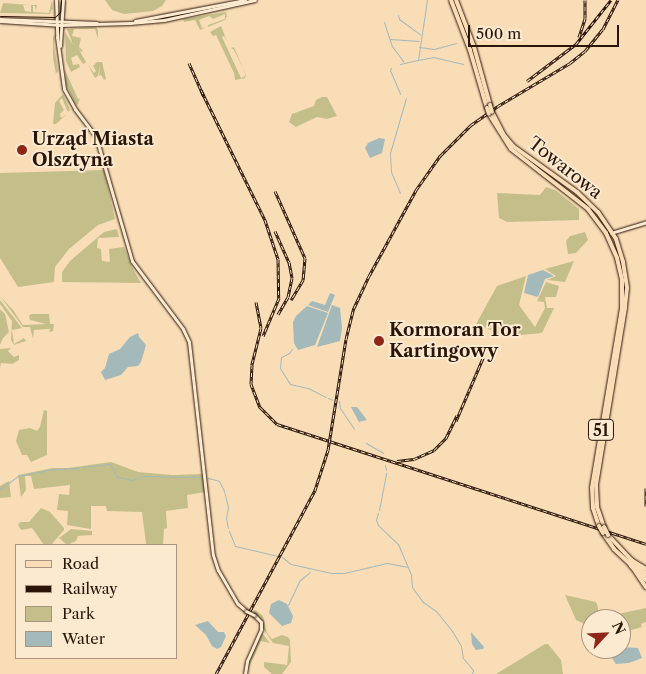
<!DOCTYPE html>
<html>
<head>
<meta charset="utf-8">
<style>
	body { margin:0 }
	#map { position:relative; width:646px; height:674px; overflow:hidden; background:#f9ddb7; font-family:"Libre Caslon Text",serif }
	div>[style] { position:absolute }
	.green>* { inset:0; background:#c4bf8a }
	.water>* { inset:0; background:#a3b9ba }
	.stream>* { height:1px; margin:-0.5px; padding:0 0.5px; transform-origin:0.5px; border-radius:0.5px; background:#a3b9ba }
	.roads { filter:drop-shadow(0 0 1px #2b1509) drop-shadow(0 0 1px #2b1509) }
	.secondary>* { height:3px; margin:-1.5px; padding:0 1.5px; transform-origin:1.5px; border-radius:1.5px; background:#fbe9d0 }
	.primary>* { height:4px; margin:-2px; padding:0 2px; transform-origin:2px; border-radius:2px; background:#f9ddb7 }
	.highway>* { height:4.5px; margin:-2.25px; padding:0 2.25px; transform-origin:2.25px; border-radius:2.25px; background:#f9ddb7 }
	.tram>* { height:1px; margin:-0.5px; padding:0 0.5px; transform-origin:0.5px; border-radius:0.5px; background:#2b1509 }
	.rail>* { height:3px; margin-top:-1.5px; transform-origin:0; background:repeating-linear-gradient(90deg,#fbe9d0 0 4px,#2b1509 0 8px); box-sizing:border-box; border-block:1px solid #2b1509 }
	.bridges { filter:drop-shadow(0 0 1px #2b1509) drop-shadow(0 0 1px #2b1509) }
	.secondary-bridge>* { height:3px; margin:-1.5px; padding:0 1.5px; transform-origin:1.5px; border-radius:1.5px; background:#fbe9d0 }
	.primary-bridge>* { height:4px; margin:-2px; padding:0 2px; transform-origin:2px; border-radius:2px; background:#f9ddb7 }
	.dots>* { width:14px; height:14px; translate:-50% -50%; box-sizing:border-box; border:2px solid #fbe9d0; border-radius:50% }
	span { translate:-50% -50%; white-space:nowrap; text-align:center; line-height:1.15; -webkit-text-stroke:4px #fbe9d0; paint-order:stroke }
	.shield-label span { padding:1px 4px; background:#fbe9d0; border:1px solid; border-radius:4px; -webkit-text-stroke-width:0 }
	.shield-label { font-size:16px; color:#2b1509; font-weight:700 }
	.poi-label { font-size:18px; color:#2b1509; font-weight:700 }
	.left { translate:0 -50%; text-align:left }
	.street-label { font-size:18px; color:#2b1509 }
	.legend { position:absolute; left:15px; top:544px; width:162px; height:115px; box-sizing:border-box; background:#fbe9d0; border:1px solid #a89480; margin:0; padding:6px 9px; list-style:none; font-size:15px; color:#2b1509 }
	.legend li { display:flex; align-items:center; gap:10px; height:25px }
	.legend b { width:25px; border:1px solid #a89480 }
	.north { position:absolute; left:581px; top:609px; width:50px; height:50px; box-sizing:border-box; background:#fbe9d0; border:1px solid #a89480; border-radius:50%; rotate:65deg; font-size:14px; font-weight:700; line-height:20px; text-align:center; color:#2b1509 }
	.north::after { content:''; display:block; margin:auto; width:18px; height:22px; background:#8f2418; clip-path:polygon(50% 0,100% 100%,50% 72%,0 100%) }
	.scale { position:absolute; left:468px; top:25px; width:151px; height:22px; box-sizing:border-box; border:2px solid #2b1509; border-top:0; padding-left:6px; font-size:15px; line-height:18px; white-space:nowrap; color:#2b1509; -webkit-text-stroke:4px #fbe9d0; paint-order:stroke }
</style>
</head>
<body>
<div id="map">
	<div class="green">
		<i style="clip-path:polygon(52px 0,53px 10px,52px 9px,50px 14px,0 13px,3px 3px,30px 5px,23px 5px,25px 11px,31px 12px,31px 5px,37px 5px,36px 11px,35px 6px,33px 6px,33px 12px,49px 13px)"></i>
		<i style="clip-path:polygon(105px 0,166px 0,162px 6px,153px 11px,124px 14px,112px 10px)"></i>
		<i style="clip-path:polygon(226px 12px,227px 16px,225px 20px,208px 27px,208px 25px,225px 19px,225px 14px,213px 19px,209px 16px,199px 20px,202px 28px,206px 27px,200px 30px,195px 20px,184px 22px,183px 19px)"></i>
		<i style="clip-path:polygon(221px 26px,227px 41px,224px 36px,222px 37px,228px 50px,241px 78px,244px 77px,246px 74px,234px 50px,231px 48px,234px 47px,246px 75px,245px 78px,235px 80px,234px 73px,216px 35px,213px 36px,210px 32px)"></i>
		<i style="clip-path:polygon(96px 27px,98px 30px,98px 39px,95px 29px,74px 29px,72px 36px,81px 38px,79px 47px,83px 51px,81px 52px,78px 48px,86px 62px,83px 64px,77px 55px,71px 58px,73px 65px,79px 64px,80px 67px,71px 72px,66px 61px,65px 32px,73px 45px,67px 29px)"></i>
		<i style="clip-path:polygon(55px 35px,54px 45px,58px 71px,56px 74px,53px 58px,53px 37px)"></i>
		<i style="clip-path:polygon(97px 62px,102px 62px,106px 79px,104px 80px,101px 75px,99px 76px,100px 65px,98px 76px,95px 78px,88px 65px,94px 73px,96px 71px,93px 66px)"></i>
		<i style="clip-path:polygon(65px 70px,78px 99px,80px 98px,78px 104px,76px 105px,66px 85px)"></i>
		<i style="clip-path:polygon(63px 94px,70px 110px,68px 112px,62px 98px,59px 101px,64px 110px,60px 114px,61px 118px,67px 114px,56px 124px,53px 124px,55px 103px)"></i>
		<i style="clip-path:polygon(322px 97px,327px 97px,337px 116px,327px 119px,317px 117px,296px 127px,289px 122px,292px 114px,314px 106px,316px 100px)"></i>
		<i style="clip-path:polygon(104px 170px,115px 219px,98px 225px,69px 249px,55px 267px,54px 282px,18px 287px,0 258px,0 173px)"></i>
		<i style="clip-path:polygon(546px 187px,555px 190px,579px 209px,579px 220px,507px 222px,499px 218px,497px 193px,540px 195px)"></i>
		<i style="clip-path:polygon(117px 229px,119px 237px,98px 238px,97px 248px,101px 249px,102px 261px,110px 262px,109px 249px,124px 247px,133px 269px,141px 283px,62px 282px,62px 272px,70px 261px,104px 232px)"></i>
		<i style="clip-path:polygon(585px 232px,588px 240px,576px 253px,568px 254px,566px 241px,570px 236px)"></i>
		<i style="clip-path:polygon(574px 261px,565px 282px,547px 280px,556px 276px,545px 269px)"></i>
		<i style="clip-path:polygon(526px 276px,519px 305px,535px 327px,545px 308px,544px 302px,537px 301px,546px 282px,559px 286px,556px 297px,545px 297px,547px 308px,554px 308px,542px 333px,521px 335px,515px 332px,505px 336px,476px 324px,497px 286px)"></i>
		<i style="clip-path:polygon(0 296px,13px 310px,23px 325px,46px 324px,30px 320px,29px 316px,31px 314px,49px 314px,50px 324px,54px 324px,53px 331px,49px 332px,50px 329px,47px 329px,34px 330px,33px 339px,30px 327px,23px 327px)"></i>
		<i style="clip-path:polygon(0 300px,22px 328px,12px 330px,14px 344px,24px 338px,26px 341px,14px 345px,11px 340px,12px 321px,0 304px)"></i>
		<i style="clip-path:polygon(0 309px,5px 314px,9px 332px,3px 338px,0 345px)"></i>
		<i style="clip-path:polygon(11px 348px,8px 351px,14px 357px,19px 355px,19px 360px,12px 364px,1px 363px,0 369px,0 349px)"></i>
		<i style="clip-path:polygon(44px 410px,47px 411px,47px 455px,31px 462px,27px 455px,22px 455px,16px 441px,19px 430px,30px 428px,37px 431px,40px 427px)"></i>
		<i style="clip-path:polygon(111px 462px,138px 472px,172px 475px,203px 474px,205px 492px,187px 495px,188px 508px,166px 511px,167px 528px,164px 529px,163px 545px,146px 544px,142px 512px,107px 511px,106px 506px,91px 506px,91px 529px,67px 525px,68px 511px,57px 510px,59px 494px,69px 495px,70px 485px,34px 489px,31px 476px,25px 476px,26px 490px,21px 497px,18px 475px,53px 468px,68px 468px)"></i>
		<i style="clip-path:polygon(9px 481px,11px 497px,0 498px,0 486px)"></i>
		<i style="clip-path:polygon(41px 508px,50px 512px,64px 528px,64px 530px,51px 545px,44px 545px,32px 528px,21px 530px,18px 525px,20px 522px,29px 522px)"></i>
		<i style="clip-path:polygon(71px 529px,92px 531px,92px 535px,78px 536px,76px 541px,67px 545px,59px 538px)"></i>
		<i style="clip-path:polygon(565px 595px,596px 602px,598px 607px,598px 619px,591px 619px,591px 627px,576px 620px)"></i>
		<i style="clip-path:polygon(646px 608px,646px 622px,641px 624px,642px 627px,628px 631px,622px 628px,618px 614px)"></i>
		<i style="clip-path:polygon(255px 610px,263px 616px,267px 633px,272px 639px,282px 635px,288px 637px,290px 640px,291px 662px,282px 674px,272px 674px,264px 667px,264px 662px,287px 665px,289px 646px,273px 643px,263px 628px,261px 619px,252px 612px)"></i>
		<i style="clip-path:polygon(261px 632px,270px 643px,261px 641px,248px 669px,248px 663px)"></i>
		<i style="clip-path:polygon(545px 644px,548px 644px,561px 660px,563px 674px,496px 674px)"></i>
	</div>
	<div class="water">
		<i style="clip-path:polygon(379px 138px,385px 139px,382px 153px,370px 158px,365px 148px,368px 143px)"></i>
		<i style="clip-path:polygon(543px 270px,554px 276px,545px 279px,538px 297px,524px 293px,528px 275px)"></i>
		<i style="clip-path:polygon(330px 293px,335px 295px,328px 312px,308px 305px,312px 301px,325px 305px)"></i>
		<i style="clip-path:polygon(332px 305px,340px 308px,342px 328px,340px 341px,317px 347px)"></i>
		<i style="clip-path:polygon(307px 306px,328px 313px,315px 345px,298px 350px,294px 343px,293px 322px,296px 316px)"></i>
		<i style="clip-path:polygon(138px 333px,139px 337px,146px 345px,141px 362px,138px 366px,128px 367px,121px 375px,105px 380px,101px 372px,105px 368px,109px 354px,120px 349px,130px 337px)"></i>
		<i style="clip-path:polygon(351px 407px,357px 407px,367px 420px,359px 422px)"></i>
		<i style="clip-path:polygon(279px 600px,287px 604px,293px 616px,291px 623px,282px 626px,269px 613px,271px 604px)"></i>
		<i style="clip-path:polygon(208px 621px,218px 632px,224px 632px,226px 636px,221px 647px,217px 649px,212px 646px,206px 635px,195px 625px)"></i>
		<i style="clip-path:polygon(471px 632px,484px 647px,483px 649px,476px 650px,472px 644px)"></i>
		<i style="clip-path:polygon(621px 647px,638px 648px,642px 658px,629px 663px,616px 664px,606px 649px)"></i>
	</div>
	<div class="stream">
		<i style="left:398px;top:15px;width:4px;rotate:76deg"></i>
		<i style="left:399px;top:19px;width:26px;rotate:36deg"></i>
		<i style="left:384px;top:22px;width:25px;rotate:72deg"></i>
		<i style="left:392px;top:46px;width:19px;rotate:54deg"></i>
		<i style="left:390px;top:39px;width:29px;rotate:4deg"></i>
		<i style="left:419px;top:47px;width:15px;rotate:8deg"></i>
		<i style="left:434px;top:49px;width:23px;rotate:-15deg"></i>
		<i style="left:418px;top:60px;width:15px;rotate:-11deg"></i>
		<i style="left:433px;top:57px;width:31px;rotate:13deg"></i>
		<i style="left:400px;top:64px;width:18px;rotate:-13deg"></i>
		<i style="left:418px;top:60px;width:61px;rotate:-81.5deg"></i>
		<i style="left:391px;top:68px;width:2px;rotate:117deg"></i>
		<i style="left:390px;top:70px;width:26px;rotate:67deg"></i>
		<i style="left:400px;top:193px;width:23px;rotate:-113deg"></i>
		<i style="left:391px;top:172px;width:19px;rotate:-93deg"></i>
		<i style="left:390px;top:153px;width:57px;rotate:-73.8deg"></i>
		<i style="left:292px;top:349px;width:5px;rotate:127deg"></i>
		<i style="left:289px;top:353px;width:9px;rotate:153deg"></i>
		<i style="left:281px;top:357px;width:11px;rotate:95deg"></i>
		<i style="left:280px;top:368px;width:19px;rotate:58deg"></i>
		<i style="left:290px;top:384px;width:18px;rotate:13deg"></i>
		<i style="left:308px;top:388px;width:20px;rotate:27deg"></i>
		<i style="left:328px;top:398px;width:5px;rotate:22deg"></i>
		<i style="left:339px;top:401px;width:7px;rotate:82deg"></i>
		<i style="left:340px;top:408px;width:25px;rotate:56deg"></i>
		<i style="left:366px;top:443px;width:20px;rotate:30deg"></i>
		<i style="left:385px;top:465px;width:5px;rotate:79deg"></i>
		<i style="left:82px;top:467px;width:28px;rotate:-6deg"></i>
		<i style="left:110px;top:464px;width:15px;rotate:62deg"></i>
		<i style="left:117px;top:477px;width:15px;rotate:11deg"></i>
		<i style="left:132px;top:480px;width:12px;rotate:-20deg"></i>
		<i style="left:143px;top:476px;width:60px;rotate:1deg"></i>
		<i style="left:208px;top:478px;width:11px;rotate:15deg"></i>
		<i style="left:219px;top:481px;width:11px;rotate:63deg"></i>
		<i style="left:224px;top:491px;width:16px;rotate:76deg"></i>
		<i style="left:228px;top:507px;width:11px;rotate:100deg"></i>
		<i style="left:226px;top:518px;width:10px;rotate:79deg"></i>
		<i style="left:0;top:489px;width:22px;rotate:-36deg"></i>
		<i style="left:18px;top:476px;width:38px;rotate:-11deg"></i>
		<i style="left:55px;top:469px;width:24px;rotate:-2deg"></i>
		<i style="left:379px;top:510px;width:38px;rotate:-79deg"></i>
		<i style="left:378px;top:513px;width:7px;rotate:106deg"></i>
		<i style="left:376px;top:520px;width:5px;rotate:68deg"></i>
		<i style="left:378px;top:525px;width:28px;rotate:44deg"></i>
		<i style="left:398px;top:544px;width:34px;rotate:67deg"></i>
		<i style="left:411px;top:575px;width:12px;rotate:85deg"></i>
		<i style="left:412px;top:587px;width:19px;rotate:54deg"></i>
		<i style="left:423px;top:602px;width:16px;rotate:35deg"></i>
		<i style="left:436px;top:611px;width:26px;rotate:51deg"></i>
		<i style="left:452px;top:631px;width:17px;rotate:59deg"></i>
		<i style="left:461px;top:646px;width:12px;rotate:81deg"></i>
		<i style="left:463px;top:658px;width:16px;rotate:50deg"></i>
		<i style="left:473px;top:670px;width:4px;rotate:104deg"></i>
		<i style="left:229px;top:531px;width:16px;rotate:68deg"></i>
		<i style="left:235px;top:546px;width:44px;rotate:13.1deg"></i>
		<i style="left:282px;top:557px;width:11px;rotate:38deg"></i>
		<i style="left:291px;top:564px;width:41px;rotate:12.7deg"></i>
		<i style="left:331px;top:573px;width:13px"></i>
		<i style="left:344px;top:573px;width:44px;rotate:-13.1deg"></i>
		<i style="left:387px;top:563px;width:20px;rotate:11deg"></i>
		<i style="left:288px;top:605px;width:26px;rotate:-65deg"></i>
		<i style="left:299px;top:581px;width:14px;rotate:-39deg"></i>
	</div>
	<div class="roads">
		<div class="secondary">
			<i style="left:56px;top:0;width:37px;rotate:88deg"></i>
			<i style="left:57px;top:37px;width:52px;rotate:82.3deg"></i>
			<i style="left:64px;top:89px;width:23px;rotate:61deg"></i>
			<i style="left:75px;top:109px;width:35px;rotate:53deg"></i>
			<i style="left:96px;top:137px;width:129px;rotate:73.8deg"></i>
			<i style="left:132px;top:261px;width:85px;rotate:53.1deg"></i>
			<i style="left:183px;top:329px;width:14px;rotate:65deg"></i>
			<i style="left:189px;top:342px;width:214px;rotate:83.6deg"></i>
			<i style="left:213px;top:555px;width:16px;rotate:72deg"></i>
			<i style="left:218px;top:570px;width:39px;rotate:60deg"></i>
			<i style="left:238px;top:604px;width:11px;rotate:41deg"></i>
			<i style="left:0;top:19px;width:97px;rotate:2.4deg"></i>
			<i style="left:0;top:21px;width:61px;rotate:3.8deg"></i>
			<i style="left:61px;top:25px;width:69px;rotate:-1.7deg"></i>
			<i style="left:130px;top:23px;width:34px;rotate:-5deg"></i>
			<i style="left:164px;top:20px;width:93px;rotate:-12.4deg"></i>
			<i style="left:135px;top:21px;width:112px;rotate:-10.8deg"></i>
			<i style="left:60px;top:46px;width:46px;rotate:-86.3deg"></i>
			<i style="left:611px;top:233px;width:37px;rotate:-17deg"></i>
			<i style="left:245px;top:674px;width:13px;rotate:-81deg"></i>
			<i style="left:247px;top:661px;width:35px;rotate:-66deg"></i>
			<i style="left:261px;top:629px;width:7px;rotate:-90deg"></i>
			<i style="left:261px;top:622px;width:10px;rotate:-135deg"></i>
		</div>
		<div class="primary">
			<i style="left:451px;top:0;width:53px;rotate:69.2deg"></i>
			<i style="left:470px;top:50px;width:60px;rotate:73.7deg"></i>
			<i style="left:456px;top:0;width:50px;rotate:69deg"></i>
			<i style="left:474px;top:47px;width:60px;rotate:74.6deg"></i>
			<i style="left:492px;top:112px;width:25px;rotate:63deg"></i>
			<i style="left:503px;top:134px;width:16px;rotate:50deg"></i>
			<i style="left:513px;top:146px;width:79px;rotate:35.7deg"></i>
			<i style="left:577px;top:192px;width:29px;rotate:44deg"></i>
			<i style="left:598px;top:212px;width:32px;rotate:56deg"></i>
			<i style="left:616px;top:239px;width:24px;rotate:73deg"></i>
			<i style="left:623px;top:262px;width:26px;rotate:81deg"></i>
			<i style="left:627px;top:288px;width:20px;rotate:96deg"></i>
			<i style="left:625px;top:308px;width:179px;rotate:99.3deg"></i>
			<i style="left:596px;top:485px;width:22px;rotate:87deg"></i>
			<i style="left:597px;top:507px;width:21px;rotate:71deg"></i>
			<i style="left:489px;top:114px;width:41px;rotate:57.8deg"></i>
			<i style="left:511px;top:149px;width:98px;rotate:37.9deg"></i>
			<i style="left:588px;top:209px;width:30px;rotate:53deg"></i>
			<i style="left:606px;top:233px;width:27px;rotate:66deg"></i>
			<i style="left:617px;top:258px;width:23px;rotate:77deg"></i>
			<i style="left:622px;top:280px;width:28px;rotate:90deg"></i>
			<i style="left:622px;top:308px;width:182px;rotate:99.5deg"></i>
			<i style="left:592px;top:488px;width:20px;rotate:87deg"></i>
			<i style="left:593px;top:508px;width:19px;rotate:72deg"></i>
			<i style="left:603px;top:533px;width:19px;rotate:55deg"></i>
			<i style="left:614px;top:549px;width:23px;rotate:43deg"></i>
			<i style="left:631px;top:565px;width:27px;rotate:56deg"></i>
			<i style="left:608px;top:535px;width:34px;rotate:47deg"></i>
			<i style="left:631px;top:560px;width:17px;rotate:31deg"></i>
		</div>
		<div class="highway">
			<i style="left:631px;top:560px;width:21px;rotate:43deg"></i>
			<i style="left:631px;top:565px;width:21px;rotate:43deg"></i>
		</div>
	</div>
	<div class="tram">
		<i style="left:0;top:16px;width:55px;rotate:1deg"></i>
		<i style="left:55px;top:17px;width:7px;rotate:-45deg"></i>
		<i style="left:60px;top:12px;width:12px;rotate:-85deg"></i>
	</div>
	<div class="rail">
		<i style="left:579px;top:37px;width:20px;rotate:-72deg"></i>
		<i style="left:585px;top:18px;width:18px;rotate:-90deg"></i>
		<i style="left:189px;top:63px;width:36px;rotate:66deg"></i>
		<i style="left:527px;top:81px;width:61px;rotate:-37.1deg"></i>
		<i style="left:576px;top:44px;width:56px;rotate:-51.5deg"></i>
		<i style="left:201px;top:90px;width:145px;rotate:63.8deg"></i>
		<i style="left:265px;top:220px;width:41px;rotate:71.6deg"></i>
		<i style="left:278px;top:259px;width:39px;rotate:89deg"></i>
		<i style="left:279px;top:298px;width:41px;rotate:112.8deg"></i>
		<i style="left:275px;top:191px;width:73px;rotate:65.9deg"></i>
		<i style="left:305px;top:258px;width:22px;rotate:95deg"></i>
		<i style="left:303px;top:280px;width:23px;rotate:121deg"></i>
		<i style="left:275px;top:231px;width:34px;rotate:66deg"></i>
		<i style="left:289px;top:262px;width:16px;rotate:79deg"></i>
		<i style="left:292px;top:278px;width:19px;rotate:102deg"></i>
		<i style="left:288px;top:297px;width:20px;rotate:120deg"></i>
		<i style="left:256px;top:302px;width:26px;rotate:79deg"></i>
		<i style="left:261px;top:328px;width:38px;rotate:104deg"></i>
		<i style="left:252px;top:365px;width:19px;rotate:93deg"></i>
		<i style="left:251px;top:384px;width:25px;rotate:69deg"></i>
		<i style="left:260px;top:407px;width:24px;rotate:45deg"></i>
		<i style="left:277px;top:424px;width:388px;rotate:18deg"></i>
		<i style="left:456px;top:421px;width:69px;rotate:-66.8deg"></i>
		<i style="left:397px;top:461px;width:17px;rotate:-7deg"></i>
		<i style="left:414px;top:459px;width:22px;rotate:-24deg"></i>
		<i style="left:434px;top:450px;width:17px;rotate:-45deg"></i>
		<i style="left:446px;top:438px;width:25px;rotate:-64deg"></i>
		<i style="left:646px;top:488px;width:18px;rotate:90deg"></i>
		<i style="left:216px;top:674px;width:209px;rotate:-61.7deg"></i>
		<i style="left:315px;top:490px;width:42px;rotate:-72deg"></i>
		<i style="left:328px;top:450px;width:112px;rotate:-80.8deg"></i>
		<i style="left:346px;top:339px;width:32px;rotate:-76deg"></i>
		<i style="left:354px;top:308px;width:35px;rotate:-65deg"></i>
		<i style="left:369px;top:276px;width:98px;rotate:-61.3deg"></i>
		<i style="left:416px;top:190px;width:42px;rotate:-54.8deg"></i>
		<i style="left:440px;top:156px;width:44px;rotate:-45deg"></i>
		<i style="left:471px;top:125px;width:33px;rotate:-35deg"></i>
		<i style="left:498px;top:106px;width:84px;rotate:-30.8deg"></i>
		<i style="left:570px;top:63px;width:19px;rotate:-39deg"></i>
		<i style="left:585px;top:51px;width:28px;rotate:-51deg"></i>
		<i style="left:603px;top:29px;width:33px;rotate:-63deg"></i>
	</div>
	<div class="bridges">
		<div class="secondary-bridge">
			<i style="left:246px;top:611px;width:9px;rotate:27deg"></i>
		</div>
		<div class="primary-bridge">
			<i style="left:490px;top:105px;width:7px;rotate:74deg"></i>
			<i style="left:487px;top:108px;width:6px;rotate:72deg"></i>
			<i style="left:599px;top:526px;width:8px;rotate:60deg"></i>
			<i style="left:604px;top:527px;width:9px;rotate:63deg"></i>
		</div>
	</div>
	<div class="dots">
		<i style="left:22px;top:150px;background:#8f2418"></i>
		<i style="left:379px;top:341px;background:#8f2418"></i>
	</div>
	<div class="shield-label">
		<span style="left:601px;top:430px">51</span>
	</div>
	<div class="poi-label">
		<span class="left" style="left:32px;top:150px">Urząd Miasta<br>Olsztyna</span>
		<span class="left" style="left:389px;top:341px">Kormoran Tor<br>Kartingowy</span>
	</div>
	<div class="street-label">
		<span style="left:565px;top:168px;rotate:38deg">Towarowa</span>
	</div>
	<ul class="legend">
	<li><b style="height:6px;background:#f9ddb7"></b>Road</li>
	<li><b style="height:6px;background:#2b1509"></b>Railway</li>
	<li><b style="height:14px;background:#c4bf8a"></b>Park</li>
	<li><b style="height:14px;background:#a3b9ba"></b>Water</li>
	</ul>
	<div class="north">N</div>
	<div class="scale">500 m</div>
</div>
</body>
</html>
